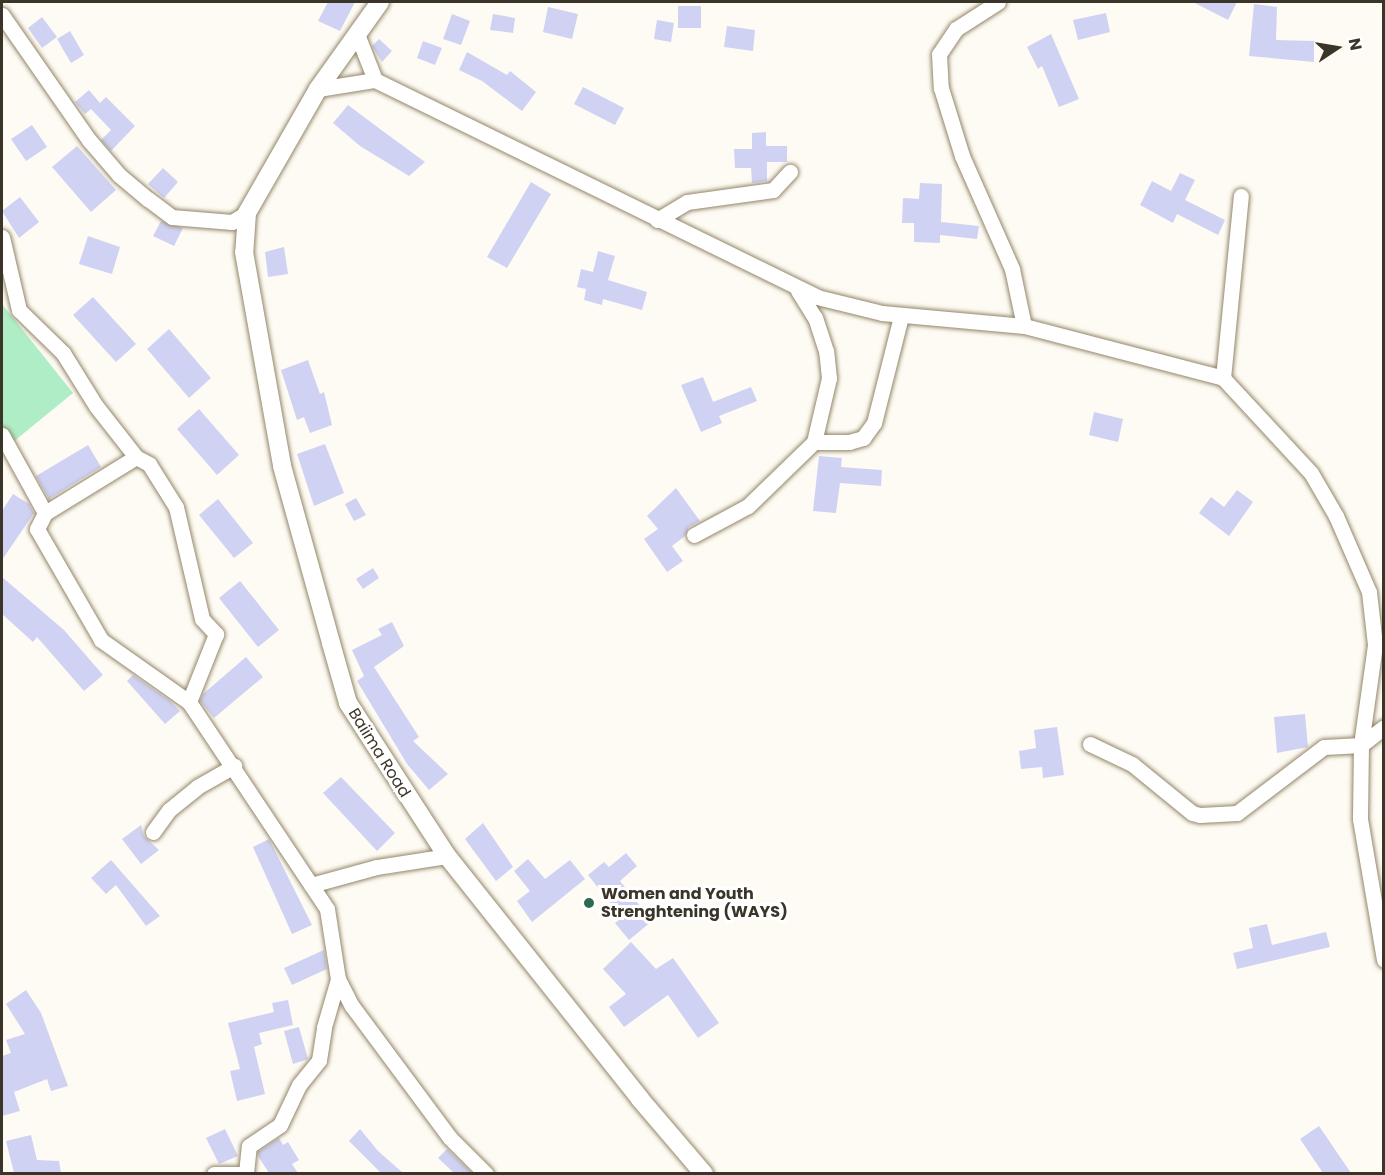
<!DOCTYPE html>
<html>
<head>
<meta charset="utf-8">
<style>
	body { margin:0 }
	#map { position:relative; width:1385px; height:1175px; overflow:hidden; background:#fefbf4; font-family:Poppins,sans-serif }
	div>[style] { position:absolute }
	.green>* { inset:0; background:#afedc6 }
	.building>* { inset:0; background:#d0d2f3 }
	.roads { filter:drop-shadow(0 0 2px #938668) drop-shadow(0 0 2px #938668) }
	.minor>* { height:15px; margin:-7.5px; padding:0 7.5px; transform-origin:7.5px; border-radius:7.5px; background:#fff }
	.tertiary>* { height:18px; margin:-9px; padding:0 9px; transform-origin:9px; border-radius:9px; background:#fff }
	.dots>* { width:16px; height:16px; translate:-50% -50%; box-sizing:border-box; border:3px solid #fff; border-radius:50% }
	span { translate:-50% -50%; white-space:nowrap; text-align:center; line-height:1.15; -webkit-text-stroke:6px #fff; paint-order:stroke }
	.street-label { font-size:16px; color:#3a3528 }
	.poi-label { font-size:16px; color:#3a3528; font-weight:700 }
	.left { translate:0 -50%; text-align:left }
	.frame { position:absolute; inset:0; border:3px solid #3a3528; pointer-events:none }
	.north { position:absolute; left:1307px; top:18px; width:60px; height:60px; -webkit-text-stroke:4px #fff; paint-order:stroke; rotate:78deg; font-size:16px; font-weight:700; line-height:24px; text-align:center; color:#3a3528 }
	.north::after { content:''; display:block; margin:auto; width:21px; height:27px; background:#3a3528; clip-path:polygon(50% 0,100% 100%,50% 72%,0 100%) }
</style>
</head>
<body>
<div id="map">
	<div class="green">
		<i style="clip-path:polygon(2px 304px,73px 393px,2px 451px)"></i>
	</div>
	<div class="building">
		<i style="clip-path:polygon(328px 2px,355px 2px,340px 31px,318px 21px)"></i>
		<i style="clip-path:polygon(1193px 2px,1237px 2px,1228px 20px)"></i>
		<i style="clip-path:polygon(1254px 4px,1277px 7px,1276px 40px,1314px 41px,1314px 62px,1249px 56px)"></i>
		<i style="clip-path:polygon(678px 6px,701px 6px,701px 28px,678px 28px)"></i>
		<i style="clip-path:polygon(548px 7px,578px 14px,572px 39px,543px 32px)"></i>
		<i style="clip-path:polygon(1106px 13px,1110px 32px,1078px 40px,1073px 20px)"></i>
		<i style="clip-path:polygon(452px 14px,470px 21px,461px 45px,443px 39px)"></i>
		<i style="clip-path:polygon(493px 14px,515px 18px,513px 33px,490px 30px)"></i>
		<i style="clip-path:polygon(42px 17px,57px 37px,42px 48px,28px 28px)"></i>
		<i style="clip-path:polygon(657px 20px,674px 23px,671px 42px,654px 39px)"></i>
		<i style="clip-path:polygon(727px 26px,755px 30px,753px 51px,724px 47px)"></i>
		<i style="clip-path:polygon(70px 31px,84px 55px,71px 63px,57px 39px)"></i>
		<i style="clip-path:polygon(1051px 34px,1079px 99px,1059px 107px,1042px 66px,1038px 69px,1027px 47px)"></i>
		<i style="clip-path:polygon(379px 39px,392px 51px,382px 62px,372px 46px)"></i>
		<i style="clip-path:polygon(423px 41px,442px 48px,435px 65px,417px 58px)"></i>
		<i style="clip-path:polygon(467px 52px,507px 75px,510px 71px,536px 92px,522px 111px,482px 81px,459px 70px)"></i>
		<i style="clip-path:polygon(583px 87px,624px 108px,615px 125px,574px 104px)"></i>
		<i style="clip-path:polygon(89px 90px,100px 103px,106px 97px,135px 126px,111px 151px,101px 140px,111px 130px,91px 109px,85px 114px,75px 102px)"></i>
		<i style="clip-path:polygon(348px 105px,380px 129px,425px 162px,409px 176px,360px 146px,333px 123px)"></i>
		<i style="clip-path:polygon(32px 125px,47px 147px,26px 161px,11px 139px)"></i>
		<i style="clip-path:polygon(766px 132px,766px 146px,787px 146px,787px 162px,767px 162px,767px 181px,752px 183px,751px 168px,735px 168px,734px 149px,752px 149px,752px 133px)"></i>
		<i style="clip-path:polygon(77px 146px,116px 190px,91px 212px,52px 167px)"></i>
		<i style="clip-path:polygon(163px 168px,178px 182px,164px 198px,148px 184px)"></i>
		<i style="clip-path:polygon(1180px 173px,1195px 180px,1185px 200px,1225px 220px,1218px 235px,1177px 214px,1173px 223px,1140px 205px,1152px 181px,1171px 191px)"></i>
		<i style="clip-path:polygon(531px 182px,551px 194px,507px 268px,487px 257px)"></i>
		<i style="clip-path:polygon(920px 183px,942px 184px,941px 222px,979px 226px,977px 239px,940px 235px,940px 243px,914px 242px,914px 223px,902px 223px,903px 198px,919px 199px)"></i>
		<i style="clip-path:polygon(20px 197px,39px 222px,19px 238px,2px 211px)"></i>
		<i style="clip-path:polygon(161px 221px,183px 228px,174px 246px,153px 236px)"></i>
		<i style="clip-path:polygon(88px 236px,120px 247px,112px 274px,79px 264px)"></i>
		<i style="clip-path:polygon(284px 247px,288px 274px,268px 277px,265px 252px)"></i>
		<i style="clip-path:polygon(598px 251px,615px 256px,608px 280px,647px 292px,642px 310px,603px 299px,602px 305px,584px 300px,586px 289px,577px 287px,581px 269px,593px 272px)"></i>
		<i style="clip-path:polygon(93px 297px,136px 344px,116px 362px,73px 315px)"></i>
		<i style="clip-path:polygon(169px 329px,211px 378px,189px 398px,147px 349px)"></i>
		<i style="clip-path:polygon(308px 360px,320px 394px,324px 392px,332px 425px,310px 433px,304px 417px,297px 420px,281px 370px)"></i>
		<i style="clip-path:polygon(703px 377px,713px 402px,751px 387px,757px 401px,719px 416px,722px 423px,701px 432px,681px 385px)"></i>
		<i style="clip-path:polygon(199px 409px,239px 455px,217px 475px,177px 429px)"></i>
		<i style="clip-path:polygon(1094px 412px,1123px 419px,1118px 442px,1089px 435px)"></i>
		<i style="clip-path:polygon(325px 444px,344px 493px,314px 506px,297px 454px)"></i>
		<i style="clip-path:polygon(88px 445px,101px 467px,49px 499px,36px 476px)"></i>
		<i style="clip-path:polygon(819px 456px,842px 458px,841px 467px,882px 470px,881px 486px,840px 483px,836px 513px,813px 511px)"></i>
		<i style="clip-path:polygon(676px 488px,700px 521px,689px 527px,685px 536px,672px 546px,683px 561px,667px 572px,644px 539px,658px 529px,647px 516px)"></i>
		<i style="clip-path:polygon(1237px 490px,1253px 502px,1229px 536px,1199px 513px,1211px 497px,1224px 507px)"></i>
		<i style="clip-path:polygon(13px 494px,29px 504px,34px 513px,2px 560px,2px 511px)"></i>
		<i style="clip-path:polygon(356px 498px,366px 515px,354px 521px,345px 504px)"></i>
		<i style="clip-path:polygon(218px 499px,253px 543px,234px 558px,199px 515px)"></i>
		<i style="clip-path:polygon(373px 568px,379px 578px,363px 589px,356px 579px)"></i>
		<i style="clip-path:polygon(2px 577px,64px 630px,103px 675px,84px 691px,37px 637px,33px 642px,2px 614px)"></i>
		<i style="clip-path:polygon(240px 581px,279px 630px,258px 647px,219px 598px)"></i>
		<i style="clip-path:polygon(392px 622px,404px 646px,374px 667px,419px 737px,413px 741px,448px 774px,429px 790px,407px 764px,357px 681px,364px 676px,352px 650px,382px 635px,378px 629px)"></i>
		<i style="clip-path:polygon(246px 657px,263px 677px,214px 718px,200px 701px,203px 694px)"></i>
		<i style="clip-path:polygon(133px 675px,170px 701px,180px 711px,165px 724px,127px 681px)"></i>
		<i style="clip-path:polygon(1305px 714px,1308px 747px,1277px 753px,1274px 717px)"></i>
		<i style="clip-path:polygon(1057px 727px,1064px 775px,1043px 778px,1042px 767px,1021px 769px,1019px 751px,1036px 748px,1034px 730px)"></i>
		<i style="clip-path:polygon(341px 777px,395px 833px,377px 851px,323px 793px)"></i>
		<i style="clip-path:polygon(483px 823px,513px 867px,496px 881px,465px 839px)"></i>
		<i style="clip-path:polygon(141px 825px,144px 836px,159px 850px,141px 864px,122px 839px)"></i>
		<i style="clip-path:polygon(269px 839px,312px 925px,292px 934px,253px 847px)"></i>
		<i style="clip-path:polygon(626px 853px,637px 866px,620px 881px,652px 921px,629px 940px,615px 923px,622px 918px,588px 875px,604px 862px,609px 867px)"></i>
		<i style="clip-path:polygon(528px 859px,545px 879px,570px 860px,585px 879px,532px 922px,517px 901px,530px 891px,514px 871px)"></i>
		<i style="clip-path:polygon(111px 860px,160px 916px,146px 926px,116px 885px,106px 894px,91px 878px)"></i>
		<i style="clip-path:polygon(1267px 924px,1272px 945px,1326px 932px,1330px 947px,1237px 969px,1233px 953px,1253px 948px,1249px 928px)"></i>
		<i style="clip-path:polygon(631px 942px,656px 969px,673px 958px,719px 1023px,698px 1038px,668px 995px,624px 1027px,609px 1007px,626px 994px,603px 969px)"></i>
		<i style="clip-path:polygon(324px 950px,327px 969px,292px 985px,284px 968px)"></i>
		<i style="clip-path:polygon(26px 990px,41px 1013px,68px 1086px,51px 1091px,47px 1079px,14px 1092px,20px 1111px,2px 1116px,2px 1056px,11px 1053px,6px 1040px,25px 1034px,6px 1004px)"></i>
		<i style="clip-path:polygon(288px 1000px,293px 1025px,259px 1033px,262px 1044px,254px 1047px,265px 1094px,237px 1101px,230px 1071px,240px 1069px,228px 1023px,274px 1012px,272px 1003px)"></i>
		<i style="clip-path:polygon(299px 1027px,308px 1059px,293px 1064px,284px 1031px)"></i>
		<i style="clip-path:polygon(1319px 1126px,1351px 1173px,1323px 1173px,1300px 1139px)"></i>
		<i style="clip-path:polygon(225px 1129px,238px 1156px,219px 1164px,206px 1138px)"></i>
		<i style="clip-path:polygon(360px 1129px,378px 1151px,403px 1173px,381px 1173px,349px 1141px)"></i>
		<i style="clip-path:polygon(31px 1135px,37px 1160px,59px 1161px,61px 1173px,14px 1173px,6px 1141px)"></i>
		<i style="clip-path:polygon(279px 1138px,283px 1145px,288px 1142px,299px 1160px,292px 1164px,298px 1173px,269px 1173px,258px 1156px,258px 1152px)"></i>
		<i style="clip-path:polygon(447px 1149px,472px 1173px,454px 1173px,438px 1158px)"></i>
	</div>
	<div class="roads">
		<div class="minor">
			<i style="left:998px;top:2px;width:50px;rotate:147.3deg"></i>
			<i style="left:956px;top:29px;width:30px;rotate:124deg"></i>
			<i style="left:939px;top:54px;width:34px;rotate:87deg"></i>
			<i style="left:941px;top:88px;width:71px;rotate:72.8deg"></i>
			<i style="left:962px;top:156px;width:124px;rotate:66.1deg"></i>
			<i style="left:1012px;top:269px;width:58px;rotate:78.1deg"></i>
			<i style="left:2px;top:15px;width:152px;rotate:55.2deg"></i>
			<i style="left:89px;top:140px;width:46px;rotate:49.4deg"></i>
			<i style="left:119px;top:175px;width:38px;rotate:40deg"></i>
			<i style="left:148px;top:199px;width:30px;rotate:37deg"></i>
			<i style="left:172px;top:217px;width:60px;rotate:4.8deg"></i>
			<i style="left:232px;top:222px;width:17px;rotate:-31deg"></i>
			<i style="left:357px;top:34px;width:49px;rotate:68.6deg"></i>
			<i style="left:318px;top:89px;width:58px;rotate:-9deg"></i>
			<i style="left:375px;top:80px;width:492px;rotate:26.1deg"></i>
			<i style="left:817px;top:297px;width:67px;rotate:13.8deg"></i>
			<i style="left:882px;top:313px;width:143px;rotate:5.2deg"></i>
			<i style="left:1024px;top:326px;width:206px;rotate:14.6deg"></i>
			<i style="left:1223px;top:378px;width:129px;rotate:47.2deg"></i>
			<i style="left:1311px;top:473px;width:50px;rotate:59.8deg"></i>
			<i style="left:1336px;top:516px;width:83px;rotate:66.5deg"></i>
			<i style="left:1369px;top:592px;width:53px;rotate:83.5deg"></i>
			<i style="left:1375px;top:645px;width:101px;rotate:98deg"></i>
			<i style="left:1361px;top:745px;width:74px;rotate:90.8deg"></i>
			<i style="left:1360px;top:819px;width:143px;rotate:80.3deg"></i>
			<i style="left:657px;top:220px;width:35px;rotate:-31deg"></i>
			<i style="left:687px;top:202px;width:87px;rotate:-7.9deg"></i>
			<i style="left:773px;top:190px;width:25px;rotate:-47deg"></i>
			<i style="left:2px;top:237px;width:75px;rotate:76.9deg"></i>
			<i style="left:19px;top:310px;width:62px;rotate:44.3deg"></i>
			<i style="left:63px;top:353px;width:62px;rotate:58.1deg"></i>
			<i style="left:96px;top:406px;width:65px;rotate:51.9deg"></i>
			<i style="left:136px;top:457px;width:15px;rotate:28deg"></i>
			<i style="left:149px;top:464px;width:51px;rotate:57.9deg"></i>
			<i style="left:176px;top:507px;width:115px;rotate:76.9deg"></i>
			<i style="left:202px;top:619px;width:21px;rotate:47deg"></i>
			<i style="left:216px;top:634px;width:73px;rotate:111.7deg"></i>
			<i style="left:189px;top:702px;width:249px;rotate:56.3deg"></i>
			<i style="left:327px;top:909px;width:71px;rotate:81.1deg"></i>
			<i style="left:338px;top:979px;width:30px;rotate:63deg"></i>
			<i style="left:352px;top:1006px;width:164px;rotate:53.4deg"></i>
			<i style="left:450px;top:1138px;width:51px;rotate:45deg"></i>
			<i style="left:1223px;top:378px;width:183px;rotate:-84.4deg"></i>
			<i style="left:2px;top:435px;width:89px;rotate:61.1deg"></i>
			<i style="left:814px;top:442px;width:35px"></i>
			<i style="left:849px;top:442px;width:15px;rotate:-16deg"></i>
			<i style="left:863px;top:438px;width:19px;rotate:-54deg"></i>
			<i style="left:874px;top:423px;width:110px;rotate:-75.8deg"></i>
			<i style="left:136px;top:457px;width:107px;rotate:148.4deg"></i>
			<i style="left:45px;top:513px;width:18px;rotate:117deg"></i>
			<i style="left:37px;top:529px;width:128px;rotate:60deg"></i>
			<i style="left:101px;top:640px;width:108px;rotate:35.2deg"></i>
			<i style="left:694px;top:535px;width:61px;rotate:-28.2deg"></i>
			<i style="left:748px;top:506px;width:92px;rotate:-44.1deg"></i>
			<i style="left:814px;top:442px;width:66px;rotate:-76.8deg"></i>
			<i style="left:829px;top:378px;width:27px;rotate:-96deg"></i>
			<i style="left:826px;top:351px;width:35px;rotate:-108deg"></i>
			<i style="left:815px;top:318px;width:32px;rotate:-122deg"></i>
			<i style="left:1090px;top:744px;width:47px;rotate:25.5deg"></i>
			<i style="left:1132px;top:764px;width:77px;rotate:39.2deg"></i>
			<i style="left:1192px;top:813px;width:8px;rotate:14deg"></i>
			<i style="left:1200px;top:815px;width:37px;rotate:-3deg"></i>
			<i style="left:1237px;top:813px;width:109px;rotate:-37.2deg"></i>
			<i style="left:1324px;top:747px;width:37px;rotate:-3deg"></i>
			<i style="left:1361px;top:745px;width:29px;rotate:-38deg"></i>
			<i style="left:153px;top:832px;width:27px;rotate:-54deg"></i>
			<i style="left:169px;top:810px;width:36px;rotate:-39deg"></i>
			<i style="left:197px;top:787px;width:43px;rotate:-29.6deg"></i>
			<i style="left:311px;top:885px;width:68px;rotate:-15.3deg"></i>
			<i style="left:377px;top:867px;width:71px;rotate:-8.9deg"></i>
			<i style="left:246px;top:1173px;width:27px;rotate:-84deg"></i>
			<i style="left:249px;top:1146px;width:37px;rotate:-34deg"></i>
			<i style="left:280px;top:1125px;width:44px;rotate:-64.6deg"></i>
			<i style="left:299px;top:1085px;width:32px;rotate:-51deg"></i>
			<i style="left:319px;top:1060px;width:33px;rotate:-81deg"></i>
			<i style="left:324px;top:1027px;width:50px;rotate:-73.7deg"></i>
			<i style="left:214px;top:1174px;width:32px"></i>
		</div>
		<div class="tertiary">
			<i style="left:380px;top:2px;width:107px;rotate:125.5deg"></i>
			<i style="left:318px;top:89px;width:143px;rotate:119.8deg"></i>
			<i style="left:247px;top:213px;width:39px;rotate:94deg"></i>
			<i style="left:244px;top:252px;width:217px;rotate:79.9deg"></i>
			<i style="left:282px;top:466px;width:184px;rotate:74.5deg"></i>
			<i style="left:331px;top:643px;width:62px;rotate:74.2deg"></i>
			<i style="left:348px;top:703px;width:182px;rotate:57.1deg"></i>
			<i style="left:447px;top:856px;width:310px;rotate:51.5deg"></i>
			<i style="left:640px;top:1099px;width:99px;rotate:49.5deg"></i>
		</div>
	</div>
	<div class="dots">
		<i style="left:589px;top:903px;background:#306951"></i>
	</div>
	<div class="street-label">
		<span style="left:379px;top:753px;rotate:58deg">Baiima Road</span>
	</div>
	<div class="poi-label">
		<span class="left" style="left:601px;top:903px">Women and Youth<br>Strenghtening (WAYS)</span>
	</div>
	<div class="frame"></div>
	<div class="north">N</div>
</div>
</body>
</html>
